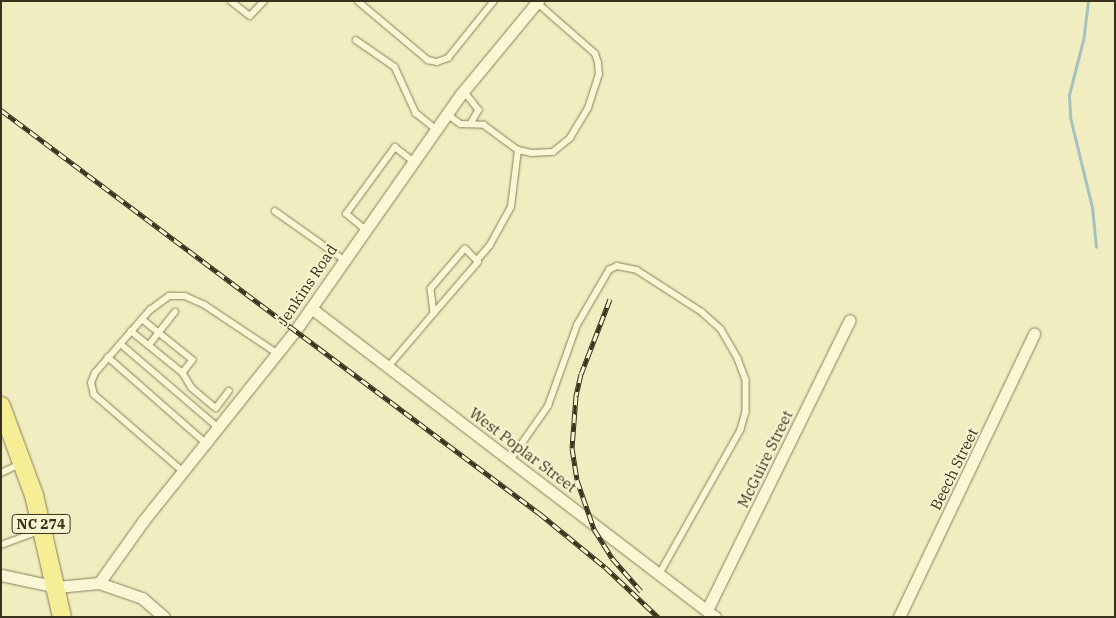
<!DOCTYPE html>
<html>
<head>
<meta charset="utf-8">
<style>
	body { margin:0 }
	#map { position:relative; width:1116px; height:618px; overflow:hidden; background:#f0edc0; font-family:"IBM Plex Serif",serif }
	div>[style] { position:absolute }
	.stream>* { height:3px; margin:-1.5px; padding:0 1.5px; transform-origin:1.5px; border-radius:1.5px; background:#a3c2c0 }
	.roads { filter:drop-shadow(0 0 1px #8a7e57) drop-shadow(0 0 1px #8a7e57) }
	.lane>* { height:5.5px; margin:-2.75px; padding:0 2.75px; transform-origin:2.75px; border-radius:2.75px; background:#faf8d4 }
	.street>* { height:11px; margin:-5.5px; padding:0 5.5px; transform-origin:5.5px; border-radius:5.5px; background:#faf8d4 }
	.primary>* { height:18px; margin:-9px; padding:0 9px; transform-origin:9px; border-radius:9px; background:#f5ee96 }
	.rail>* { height:5px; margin-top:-2.5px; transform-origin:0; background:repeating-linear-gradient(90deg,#f7f5d0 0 9px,#39311c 0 18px); box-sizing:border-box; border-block:1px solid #39311c }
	span { translate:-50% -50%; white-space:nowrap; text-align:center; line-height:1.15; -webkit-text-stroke:4px #f7f5d0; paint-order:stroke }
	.shield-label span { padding:1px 4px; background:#f7f5d0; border:1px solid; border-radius:4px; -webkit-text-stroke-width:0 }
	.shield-label { font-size:14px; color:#39311c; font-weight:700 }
	.street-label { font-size:15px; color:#39311c }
	.frame { position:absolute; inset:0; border:2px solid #39311c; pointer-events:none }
</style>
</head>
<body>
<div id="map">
	<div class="stream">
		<i style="left:1088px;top:1px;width:39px;rotate:97deg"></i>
		<i style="left:1083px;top:40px;width:57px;rotate:104.3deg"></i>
		<i style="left:1069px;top:95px;width:22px;rotate:87deg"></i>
		<i style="left:1070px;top:117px;width:93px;rotate:76.3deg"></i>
		<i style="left:1092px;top:207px;width:40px;rotate:84.3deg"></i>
	</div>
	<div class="roads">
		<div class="lane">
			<i style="left:231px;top:1px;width:24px;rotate:38deg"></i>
			<i style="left:250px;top:16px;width:21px;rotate:-47deg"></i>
			<i style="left:358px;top:1px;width:92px;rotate:40.1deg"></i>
			<i style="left:428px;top:60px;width:9px;rotate:13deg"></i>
			<i style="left:437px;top:62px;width:12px;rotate:-20deg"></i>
			<i style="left:448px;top:58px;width:73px;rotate:-51.1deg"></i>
			<i style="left:356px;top:40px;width:47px;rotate:34.7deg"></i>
			<i style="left:395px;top:67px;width:51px;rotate:65.5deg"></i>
			<i style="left:416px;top:113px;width:26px;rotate:39deg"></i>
			<i style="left:464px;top:91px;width:24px;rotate:52deg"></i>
			<i style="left:479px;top:110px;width:16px;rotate:120deg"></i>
			<i style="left:447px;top:114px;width:17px;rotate:36deg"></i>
			<i style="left:461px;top:124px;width:23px;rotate:2deg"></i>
			<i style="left:484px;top:125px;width:42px;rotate:36.3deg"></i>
			<i style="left:518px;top:150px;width:14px;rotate:12deg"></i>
			<i style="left:532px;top:153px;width:21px;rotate:-3deg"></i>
			<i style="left:553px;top:152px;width:22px;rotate:-39deg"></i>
			<i style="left:570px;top:138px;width:35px;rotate:-59deg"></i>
			<i style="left:588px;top:108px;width:35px;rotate:-72deg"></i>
			<i style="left:599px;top:75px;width:12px;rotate:-95deg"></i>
			<i style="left:598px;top:63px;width:9px;rotate:-108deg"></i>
			<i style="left:595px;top:54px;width:77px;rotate:-138.7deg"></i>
			<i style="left:275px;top:211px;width:83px;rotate:35.2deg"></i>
			<i style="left:364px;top:229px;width:23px;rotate:-140deg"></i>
			<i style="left:346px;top:214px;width:83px;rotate:-53.8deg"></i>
			<i style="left:395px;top:147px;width:23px;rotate:38deg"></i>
			<i style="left:478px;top:259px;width:18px;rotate:-49deg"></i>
			<i style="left:490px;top:245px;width:43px;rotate:-61.1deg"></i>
			<i style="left:511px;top:207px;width:57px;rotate:-83deg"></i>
			<i style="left:142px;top:319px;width:65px;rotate:38.8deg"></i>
			<i style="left:193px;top:360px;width:16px;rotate:128deg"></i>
			<i style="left:131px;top:331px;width:67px;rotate:38.9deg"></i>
			<i style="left:183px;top:373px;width:17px;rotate:59deg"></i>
			<i style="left:192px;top:388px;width:31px;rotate:40deg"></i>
			<i style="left:216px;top:408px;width:21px;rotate:-53deg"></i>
			<i style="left:121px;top:344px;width:129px;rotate:40.6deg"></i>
			<i style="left:149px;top:345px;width:42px;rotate:-51.8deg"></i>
			<i style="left:108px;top:357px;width:130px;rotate:41.3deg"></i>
			<i style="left:388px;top:367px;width:71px;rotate:-49.6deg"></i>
			<i style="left:434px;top:313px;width:67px;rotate:-49.2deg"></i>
			<i style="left:478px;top:262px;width:18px;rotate:-135deg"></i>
			<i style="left:465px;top:249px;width:52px;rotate:130.4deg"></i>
			<i style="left:431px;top:289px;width:24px;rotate:83deg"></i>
			<i style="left:511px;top:459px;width:65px;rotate:-55.1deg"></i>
			<i style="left:548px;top:406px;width:86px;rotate:-70.3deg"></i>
			<i style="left:577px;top:325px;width:64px;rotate:-59.8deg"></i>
			<i style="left:609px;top:270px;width:9px;rotate:-27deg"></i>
			<i style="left:617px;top:266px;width:20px;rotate:11deg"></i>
			<i style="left:637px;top:270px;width:77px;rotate:32.9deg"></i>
			<i style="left:702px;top:312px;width:25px;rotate:42deg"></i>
			<i style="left:721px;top:329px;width:34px;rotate:60deg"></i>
			<i style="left:738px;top:359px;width:22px;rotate:69deg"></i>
			<i style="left:746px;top:380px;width:32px;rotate:90deg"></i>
			<i style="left:746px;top:412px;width:19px;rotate:106deg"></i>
			<i style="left:741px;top:430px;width:165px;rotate:119.4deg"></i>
			<i style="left:183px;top:472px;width:118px;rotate:-139.1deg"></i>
			<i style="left:94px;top:395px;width:12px;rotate:-104deg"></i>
			<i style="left:91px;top:383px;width:11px;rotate:-68deg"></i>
			<i style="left:95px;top:373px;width:84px;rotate:-48.9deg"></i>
			<i style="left:150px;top:310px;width:24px;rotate:-36deg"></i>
			<i style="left:169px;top:296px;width:16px"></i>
			<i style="left:185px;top:296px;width:22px;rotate:24deg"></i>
			<i style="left:205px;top:305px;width:87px;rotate:33.7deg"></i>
			<i style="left:1px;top:473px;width:21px;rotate:-25deg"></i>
			<i style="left:1px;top:545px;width:40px;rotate:-20.2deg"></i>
		</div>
		<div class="street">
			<i style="left:311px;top:308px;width:509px;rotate:37.41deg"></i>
			<i style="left:1px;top:575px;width:57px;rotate:12.1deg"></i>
			<i style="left:57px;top:587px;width:42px;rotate:-5.4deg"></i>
			<i style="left:99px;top:583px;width:46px;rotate:19.2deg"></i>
			<i style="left:142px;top:598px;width:29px;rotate:41deg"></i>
			<i style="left:99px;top:583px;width:77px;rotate:-54.5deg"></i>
			<i style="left:144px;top:520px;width:242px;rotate:-51.4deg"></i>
			<i style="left:295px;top:331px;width:289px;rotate:-55deg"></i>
			<i style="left:461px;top:94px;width:121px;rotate:-50.4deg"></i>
			<i style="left:707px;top:610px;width:323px;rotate:-63.8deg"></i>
			<i style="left:899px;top:617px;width:314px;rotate:-64.5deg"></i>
		</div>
		<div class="primary">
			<i style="left:1px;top:406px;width:95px;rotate:69.7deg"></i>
			<i style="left:34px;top:495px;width:125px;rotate:77.1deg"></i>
		</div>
	</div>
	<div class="rail">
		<i style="left:1px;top:110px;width:672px;rotate:36.84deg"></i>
		<i style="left:539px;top:513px;width:85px;rotate:39.3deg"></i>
		<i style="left:605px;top:567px;width:73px;rotate:43.3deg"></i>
		<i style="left:610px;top:299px;width:80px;rotate:111.1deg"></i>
		<i style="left:581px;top:374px;width:23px;rotate:103deg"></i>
		<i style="left:576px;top:396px;width:52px;rotate:94.4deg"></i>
		<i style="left:572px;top:448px;width:32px;rotate:81deg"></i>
		<i style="left:577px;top:480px;width:52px;rotate:70.9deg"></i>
		<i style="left:594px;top:529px;width:34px;rotate:58deg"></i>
		<i style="left:612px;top:558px;width:44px;rotate:48.7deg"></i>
	</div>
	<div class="shield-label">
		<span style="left:41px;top:524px">NC 274</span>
	</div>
	<div class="street-label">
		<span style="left:307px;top:285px;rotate:-56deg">Jenkins Road</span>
		<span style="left:523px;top:450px;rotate:37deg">West Poplar Street</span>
		<span style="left:765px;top:459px;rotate:-64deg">McGuire Street</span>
		<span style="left:954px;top:469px;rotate:-64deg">Beech Street</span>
	</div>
	<div class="frame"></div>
</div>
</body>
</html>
